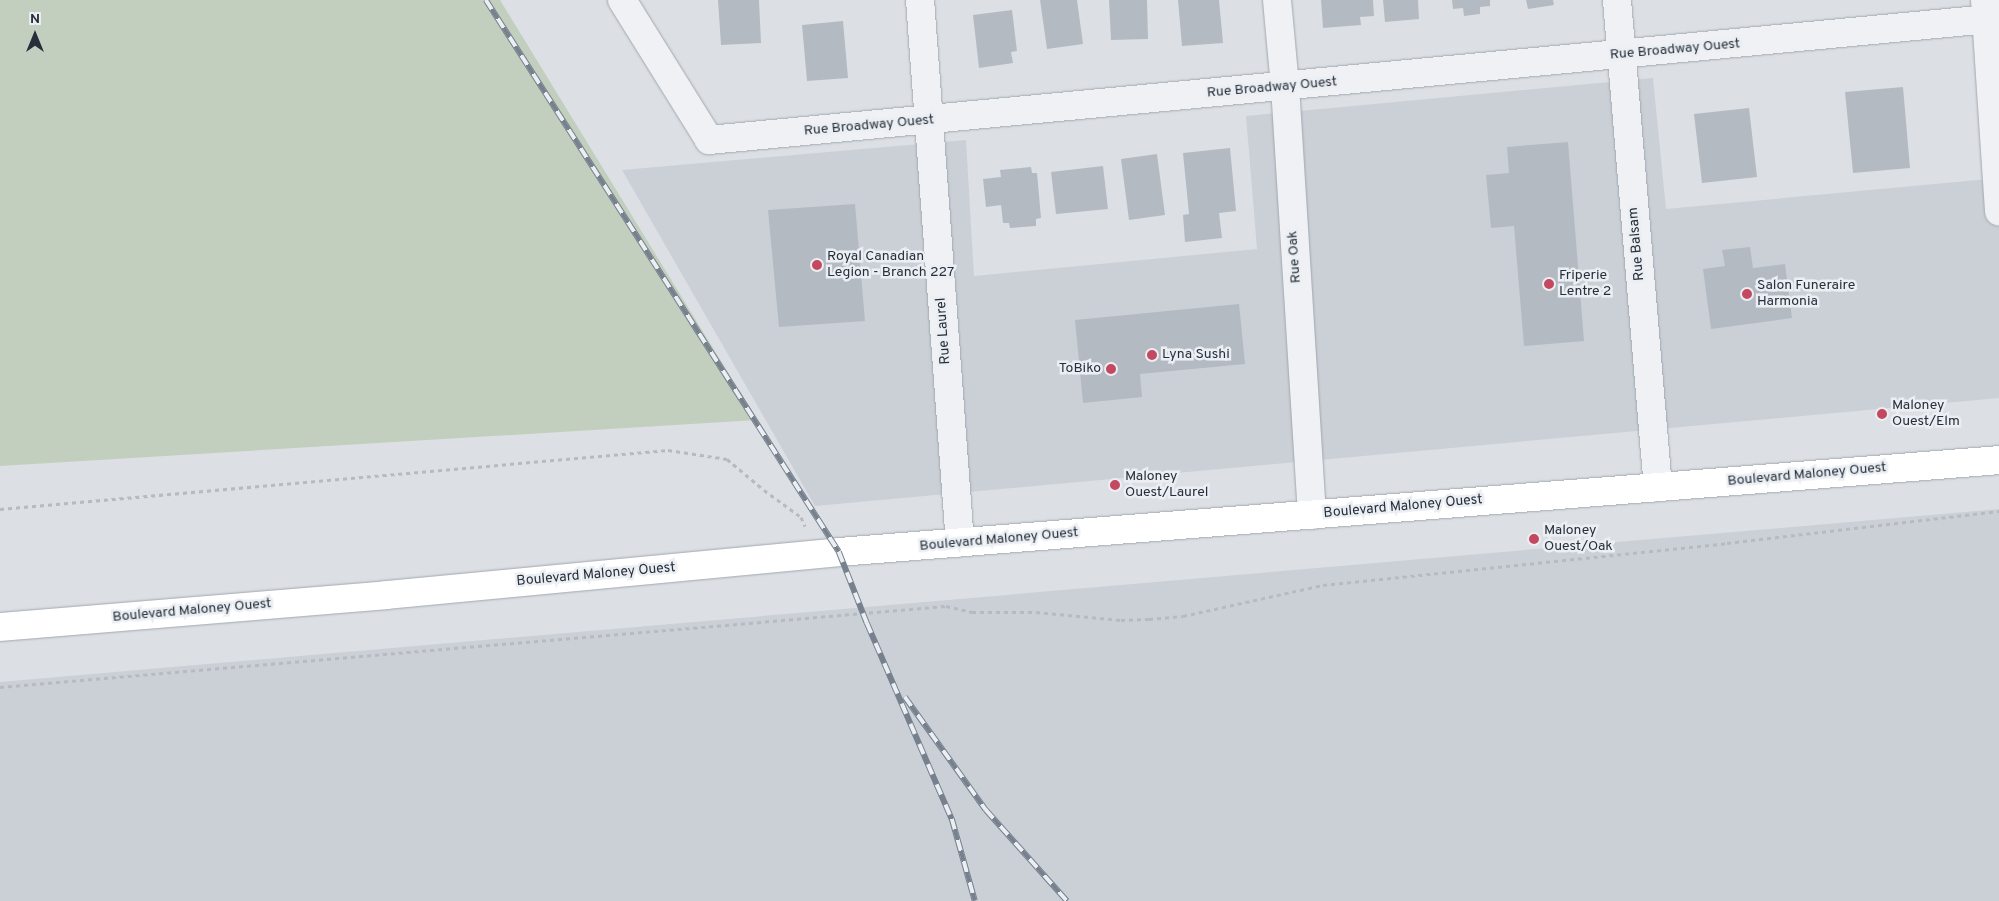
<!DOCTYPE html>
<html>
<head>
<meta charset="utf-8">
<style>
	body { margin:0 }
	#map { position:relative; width:1999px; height:901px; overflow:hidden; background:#dce0e5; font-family:Overpass,sans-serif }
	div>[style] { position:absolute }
	.built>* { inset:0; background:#cbd0d7 }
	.green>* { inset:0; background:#c3cfbe }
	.building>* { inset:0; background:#b4bac2 }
	.path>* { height:3px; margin-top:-1.5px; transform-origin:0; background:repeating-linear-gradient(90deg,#b7bbc0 0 4px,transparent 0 8px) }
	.roads { filter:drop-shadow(0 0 1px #a2a7af) drop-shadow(0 0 1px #a2a7af) }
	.minor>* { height:28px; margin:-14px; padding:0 14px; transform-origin:14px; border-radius:14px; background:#eff1f4 }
	.major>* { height:28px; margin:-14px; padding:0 14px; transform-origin:14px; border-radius:14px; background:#fff }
	.rail>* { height:5.5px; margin-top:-2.75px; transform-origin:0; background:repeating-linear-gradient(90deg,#ebeff3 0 11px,#77818e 0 22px); box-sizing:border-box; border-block:1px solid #77818e }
	.dots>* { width:14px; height:14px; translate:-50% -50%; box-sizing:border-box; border:2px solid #ebeff3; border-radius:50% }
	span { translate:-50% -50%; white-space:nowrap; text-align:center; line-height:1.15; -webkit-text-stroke:5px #ebeff3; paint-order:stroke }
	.street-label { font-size:14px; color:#272f3b }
	.poi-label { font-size:14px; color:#272f3b }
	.left { translate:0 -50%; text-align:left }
	.right { translate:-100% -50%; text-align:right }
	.north { position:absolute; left:10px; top:10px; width:50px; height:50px; -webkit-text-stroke:4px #ebeff3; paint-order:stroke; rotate:0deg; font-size:14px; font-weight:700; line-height:20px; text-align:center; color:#272f3b }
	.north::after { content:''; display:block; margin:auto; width:18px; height:22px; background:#272f3b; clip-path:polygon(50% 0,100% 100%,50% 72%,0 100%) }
</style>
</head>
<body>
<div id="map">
	<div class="built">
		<i style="clip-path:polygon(1653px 78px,1666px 209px,1999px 178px,1999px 398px,815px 506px,622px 170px,966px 140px,974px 276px,1257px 249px,1246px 116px)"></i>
		<i style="clip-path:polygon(1999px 509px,1999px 901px,0 901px,0 682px)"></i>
	</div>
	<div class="green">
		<i style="clip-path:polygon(0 0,500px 0,757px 420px,0 466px)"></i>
	</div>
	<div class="building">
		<i style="clip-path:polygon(718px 0,759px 0,761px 43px,721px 45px)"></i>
		<i style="clip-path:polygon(1040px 0,1077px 0,1083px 44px,1047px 49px)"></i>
		<i style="clip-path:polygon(1109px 0,1147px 0,1148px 39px,1111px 40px)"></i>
		<i style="clip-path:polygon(1178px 0,1219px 0,1223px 43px,1182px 46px)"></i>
		<i style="clip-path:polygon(1321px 0,1373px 0,1374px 16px,1360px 17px,1361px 25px,1323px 28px)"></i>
		<i style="clip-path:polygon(1383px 0,1418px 0,1419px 19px,1385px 22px)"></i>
		<i style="clip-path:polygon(1452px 0,1490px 0,1490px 6px,1480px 7px,1480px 14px,1464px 16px,1463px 8px,1453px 9px)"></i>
		<i style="clip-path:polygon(1526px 0,1553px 0,1554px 5px,1528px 9px)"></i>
		<i style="clip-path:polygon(1012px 10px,1017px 51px,1011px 52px,1013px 63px,979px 68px,973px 15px)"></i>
		<i style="clip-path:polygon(843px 21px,848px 78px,807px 81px,802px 25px)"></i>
		<i style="clip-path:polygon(1903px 87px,1910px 168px,1853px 173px,1845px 92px)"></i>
		<i style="clip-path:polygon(1749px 108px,1757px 177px,1702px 183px,1694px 114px)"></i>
		<i style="clip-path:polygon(1568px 142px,1584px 341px,1524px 346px,1514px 226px,1491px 228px,1486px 175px,1509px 173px,1507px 147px)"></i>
		<i style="clip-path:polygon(1230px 148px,1236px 211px,1219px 213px,1222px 238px,1185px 242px,1183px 215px,1189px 214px,1183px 153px)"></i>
		<i style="clip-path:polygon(1157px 154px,1165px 215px,1129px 220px,1121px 159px)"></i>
		<i style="clip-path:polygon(1103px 166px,1108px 209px,1056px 214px,1051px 172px)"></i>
		<i style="clip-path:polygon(1031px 167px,1032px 173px,1037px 173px,1041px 218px,1036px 219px,1036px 226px,1010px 228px,1009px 223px,1003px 223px,1001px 205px,986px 207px,983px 179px,1001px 177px,1000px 170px)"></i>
		<i style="clip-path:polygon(855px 204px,865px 321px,779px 327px,768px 210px)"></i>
		<i style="clip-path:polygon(1750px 247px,1753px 268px,1785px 264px,1792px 318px,1711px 329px,1703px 269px,1725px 266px,1722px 250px)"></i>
		<i style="clip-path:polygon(1239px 304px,1245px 364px,1140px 374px,1142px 397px,1083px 403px,1075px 320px)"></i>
	</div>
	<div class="path">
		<i style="left:0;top:509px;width:671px;rotate:-5.05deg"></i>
		<i style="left:668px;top:450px;width:60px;rotate:8.7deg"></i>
		<i style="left:727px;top:459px;width:48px;rotate:40deg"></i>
		<i style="left:764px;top:490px;width:46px;rotate:36.1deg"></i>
		<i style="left:801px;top:517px;width:10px;rotate:66deg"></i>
		<i style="left:0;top:687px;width:949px;rotate:-4.89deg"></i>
		<i style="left:946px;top:606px;width:27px;rotate:13deg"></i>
		<i style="left:972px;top:612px;width:64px"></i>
		<i style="left:1036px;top:612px;width:85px;rotate:5.4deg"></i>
		<i style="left:1121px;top:620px;width:28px;rotate:-2deg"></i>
		<i style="left:1149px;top:619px;width:34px;rotate:-5deg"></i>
		<i style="left:1183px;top:616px;width:143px;rotate:-12.5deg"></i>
		<i style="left:1323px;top:585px;width:406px;rotate:-5.9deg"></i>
		<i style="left:1727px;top:543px;width:274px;rotate:-6.7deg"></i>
	</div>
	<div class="roads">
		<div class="minor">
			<i style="left:622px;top:0;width:165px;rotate:58.1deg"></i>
			<i style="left:709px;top:140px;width:1296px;rotate:-5.4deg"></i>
			<i style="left:920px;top:0;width:544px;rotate:85.79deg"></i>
			<i style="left:1277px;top:0;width:86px;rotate:84.7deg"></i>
			<i style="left:1285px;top:86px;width:430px;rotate:86.4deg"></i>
			<i style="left:1617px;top:0;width:489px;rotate:85.2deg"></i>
			<i style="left:1985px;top:0;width:212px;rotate:86.2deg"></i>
		</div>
		<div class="major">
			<i style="left:0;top:627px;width:387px;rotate:-4.7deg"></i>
			<i style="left:386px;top:595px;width:455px;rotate:-5.4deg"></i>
			<i style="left:839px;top:552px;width:1164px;rotate:-4.53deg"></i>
		</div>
	</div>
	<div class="rail">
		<i style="left:486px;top:0;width:655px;rotate:57.4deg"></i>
		<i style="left:839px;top:552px;width:76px;rotate:68.5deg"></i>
		<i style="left:867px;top:623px;width:214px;rotate:66.6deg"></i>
		<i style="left:952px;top:819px;width:85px;rotate:74.3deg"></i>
		<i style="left:905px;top:697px;width:139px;rotate:54.4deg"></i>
		<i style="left:986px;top:810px;width:122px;rotate:48.3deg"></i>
	</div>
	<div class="dots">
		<i style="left:817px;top:265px;background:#c44860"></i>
		<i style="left:1549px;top:284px;background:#c44860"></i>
		<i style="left:1747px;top:294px;background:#c44860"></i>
		<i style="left:1152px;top:355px;background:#c44860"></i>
		<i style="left:1111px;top:369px;background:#c44860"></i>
		<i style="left:1882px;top:414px;background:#c44860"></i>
		<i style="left:1115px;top:485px;background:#c44860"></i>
		<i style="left:1534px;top:539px;background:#c44860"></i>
	</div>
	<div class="street-label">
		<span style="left:1675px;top:50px;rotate:-5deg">Rue Broadway Ouest</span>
		<span style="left:1272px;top:88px;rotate:-5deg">Rue Broadway Ouest</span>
		<span style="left:869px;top:126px;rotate:-5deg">Rue Broadway Ouest</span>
		<span style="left:1637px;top:244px;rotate:-95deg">Rue Balsam</span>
		<span style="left:1295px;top:257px;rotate:-94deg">Rue Oak</span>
		<span style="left:944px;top:331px;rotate:-94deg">Rue Laurel</span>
		<span style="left:1807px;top:475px;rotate:-5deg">Boulevard Maloney Ouest</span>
		<span style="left:1403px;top:507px;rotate:-5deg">Boulevard Maloney Ouest</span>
		<span style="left:999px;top:540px;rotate:-5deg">Boulevard Maloney Ouest</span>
		<span style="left:596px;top:575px;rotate:-5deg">Boulevard Maloney Ouest</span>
		<span style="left:192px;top:611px;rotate:-5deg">Boulevard Maloney Ouest</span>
	</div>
	<div class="poi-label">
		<span class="left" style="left:827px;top:265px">Royal Canadian<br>Legion - Branch 227</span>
		<span class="left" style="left:1559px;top:284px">Friperie<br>Lentre 2</span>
		<span class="left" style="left:1757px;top:294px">Salon Funeraire<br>Harmonia</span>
		<span class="left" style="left:1162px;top:355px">Lyna Sushi</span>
		<span class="right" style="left:1101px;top:369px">ToBiko</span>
		<span class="left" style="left:1892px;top:414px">Maloney<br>Ouest/Elm</span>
		<span class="left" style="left:1125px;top:485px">Maloney<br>Ouest/Laurel</span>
		<span class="left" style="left:1544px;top:539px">Maloney<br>Ouest/Oak</span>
	</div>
	<div class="north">N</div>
</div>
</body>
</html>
